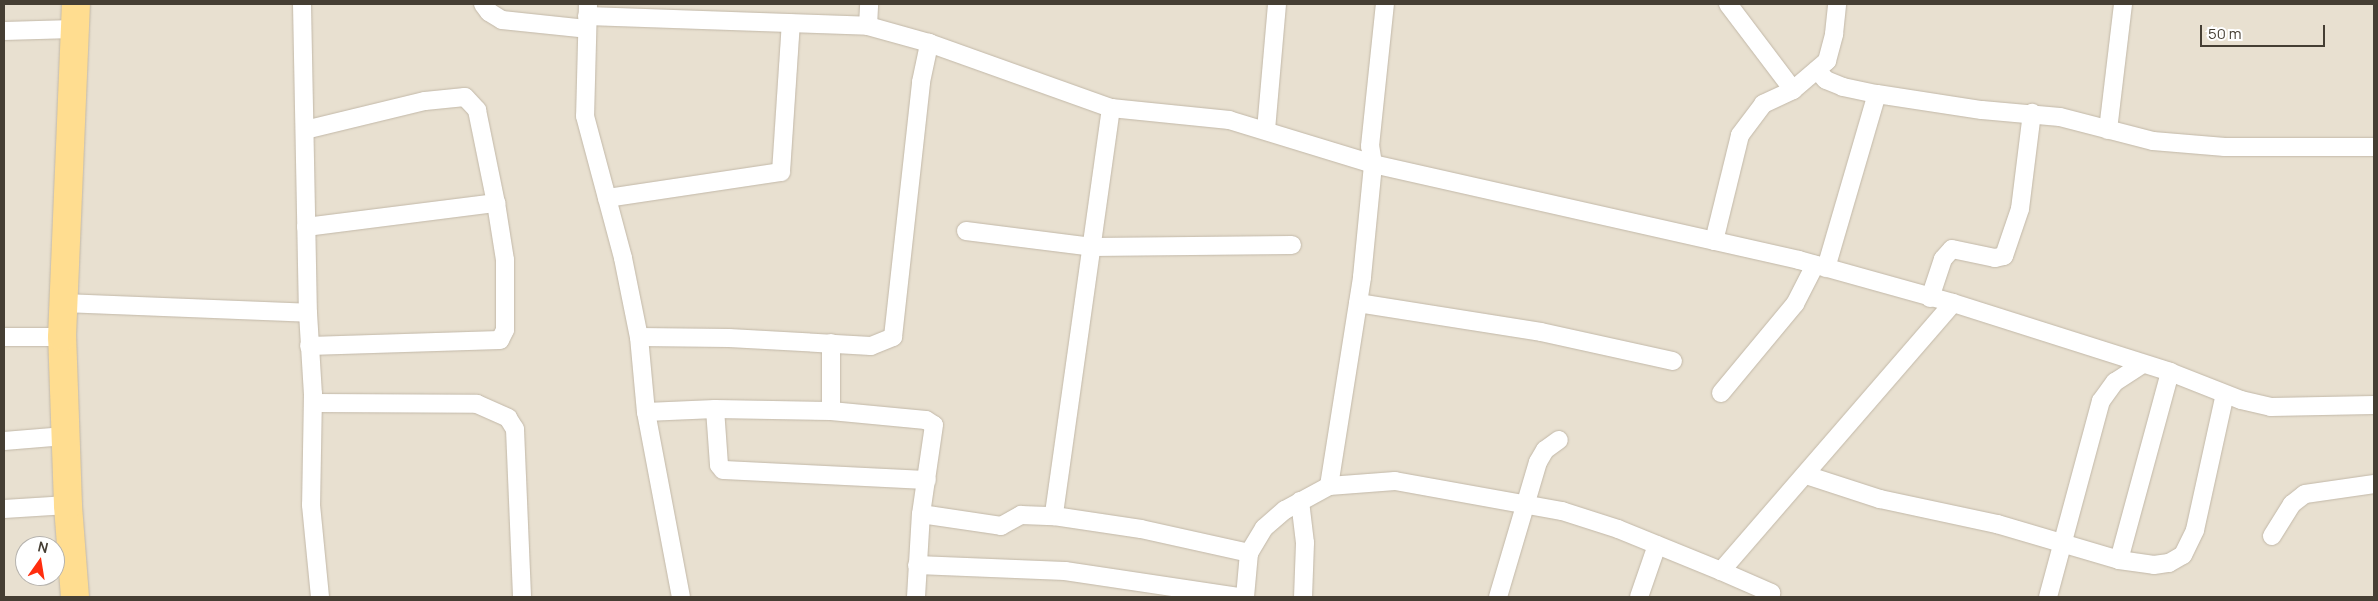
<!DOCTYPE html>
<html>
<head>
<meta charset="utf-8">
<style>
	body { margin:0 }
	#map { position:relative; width:2378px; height:601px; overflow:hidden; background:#f3eee3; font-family:Manrope,sans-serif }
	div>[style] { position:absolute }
	.residential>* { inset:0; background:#e8e0d0 }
	.roads { filter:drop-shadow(0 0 1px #c2b8a8) drop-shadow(0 0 1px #c2b8a8) }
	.street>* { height:18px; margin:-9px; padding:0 9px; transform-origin:9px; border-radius:9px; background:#fff }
	.primary>* { height:28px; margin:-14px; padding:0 14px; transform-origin:14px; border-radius:14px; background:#ffdd90 }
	span { translate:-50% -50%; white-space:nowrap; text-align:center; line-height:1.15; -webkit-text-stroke:4px #fff; paint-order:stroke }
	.frame { position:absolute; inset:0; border:5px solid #453e33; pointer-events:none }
	.north { position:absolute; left:15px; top:536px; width:50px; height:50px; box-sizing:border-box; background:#fff; border:1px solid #b5b2ad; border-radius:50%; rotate:13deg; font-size:14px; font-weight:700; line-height:20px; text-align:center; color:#453e33 }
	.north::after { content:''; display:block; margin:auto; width:18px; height:22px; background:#ff2d0e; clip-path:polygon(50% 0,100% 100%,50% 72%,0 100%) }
	.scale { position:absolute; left:2200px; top:25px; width:125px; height:22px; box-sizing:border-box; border:2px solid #453e33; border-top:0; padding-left:6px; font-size:15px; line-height:18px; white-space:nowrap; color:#453e33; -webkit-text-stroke:4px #fff; paint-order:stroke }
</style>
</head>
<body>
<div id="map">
	<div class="residential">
		<i style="clip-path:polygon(evenodd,4px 4px,2374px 4px,2374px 597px,4px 597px,4px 4px,25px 546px,55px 546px,55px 576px,25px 576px,25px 546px)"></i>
	</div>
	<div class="roads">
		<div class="street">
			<i style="left:302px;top:4px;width:309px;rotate:88.9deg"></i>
			<i style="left:308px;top:313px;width:81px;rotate:86.5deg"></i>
			<i style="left:313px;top:394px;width:111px;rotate:91deg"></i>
			<i style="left:311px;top:505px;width:92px;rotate:84.4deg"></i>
			<i style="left:483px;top:4px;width:10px;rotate:53deg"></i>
			<i style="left:489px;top:12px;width:15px;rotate:32deg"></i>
			<i style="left:502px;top:20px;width:85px;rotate:6deg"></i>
			<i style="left:588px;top:4px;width:112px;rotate:91.5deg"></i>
			<i style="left:585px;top:116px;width:147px;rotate:75deg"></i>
			<i style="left:623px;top:258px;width:81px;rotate:78.6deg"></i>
			<i style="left:639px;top:337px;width:75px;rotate:84.7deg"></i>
			<i style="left:646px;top:412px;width:188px;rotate:79.3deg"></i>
			<i style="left:1728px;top:4px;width:108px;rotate:52.9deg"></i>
			<i style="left:587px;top:16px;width:281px;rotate:2deg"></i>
			<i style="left:868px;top:26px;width:63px;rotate:15.6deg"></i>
			<i style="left:929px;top:43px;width:193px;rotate:19.7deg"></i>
			<i style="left:1111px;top:108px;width:412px;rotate:98deg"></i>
			<i style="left:868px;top:26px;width:22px;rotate:-87deg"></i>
			<i style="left:4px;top:31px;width:69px;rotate:-1.7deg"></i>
			<i style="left:1817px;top:70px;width:13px;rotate:48deg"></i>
			<i style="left:1826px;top:80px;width:18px;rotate:22deg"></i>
			<i style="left:1843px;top:87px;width:35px;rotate:12deg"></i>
			<i style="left:1877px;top:94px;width:106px;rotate:8.7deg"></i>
			<i style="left:1982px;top:110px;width:78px;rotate:5.1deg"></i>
			<i style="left:2060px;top:117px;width:96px;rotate:14.5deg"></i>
			<i style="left:2153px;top:141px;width:72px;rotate:4.8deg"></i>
			<i style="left:2225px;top:147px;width:149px"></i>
			<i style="left:1111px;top:108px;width:119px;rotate:5.8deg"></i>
			<i style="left:1229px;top:120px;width:151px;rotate:17deg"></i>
			<i style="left:1373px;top:164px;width:437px;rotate:12.7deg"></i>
			<i style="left:1799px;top:260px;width:160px;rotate:15.6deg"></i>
			<i style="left:1953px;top:303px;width:228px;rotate:17.6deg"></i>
			<i style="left:2170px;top:372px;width:76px;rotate:21.5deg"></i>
			<i style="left:2241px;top:400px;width:31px;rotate:13deg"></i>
			<i style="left:2271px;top:407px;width:103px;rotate:-1.1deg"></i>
			<i style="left:305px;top:130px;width:123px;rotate:-13.6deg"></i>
			<i style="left:425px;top:101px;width:40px;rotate:-5.7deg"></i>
			<i style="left:465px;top:97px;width:18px;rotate:47deg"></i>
			<i style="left:477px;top:110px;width:95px;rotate:78.5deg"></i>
			<i style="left:1266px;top:130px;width:126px;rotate:-85deg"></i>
			<i style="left:2108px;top:130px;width:127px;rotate:-83.2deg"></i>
			<i style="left:607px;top:198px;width:176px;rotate:-8.5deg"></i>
			<i style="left:781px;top:172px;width:149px;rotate:-86.2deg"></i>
			<i style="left:306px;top:227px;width:192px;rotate:-7.2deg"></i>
			<i style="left:496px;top:203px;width:58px;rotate:81deg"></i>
			<i style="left:505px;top:260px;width:70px;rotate:90deg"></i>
			<i style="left:505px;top:330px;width:11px;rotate:117deg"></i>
			<i style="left:500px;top:340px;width:191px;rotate:178.2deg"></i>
			<i style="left:966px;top:231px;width:127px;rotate:7.2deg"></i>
			<i style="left:1092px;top:247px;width:200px;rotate:-0.6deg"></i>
			<i style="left:1714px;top:241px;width:109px;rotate:-76.2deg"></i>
			<i style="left:1740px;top:135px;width:39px;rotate:-53deg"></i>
			<i style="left:1763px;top:104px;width:33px;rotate:-25deg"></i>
			<i style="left:1793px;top:90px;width:45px;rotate:-40.5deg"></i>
			<i style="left:1827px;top:61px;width:28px;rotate:-75deg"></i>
			<i style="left:1834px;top:34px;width:30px;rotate:-84deg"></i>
			<i style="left:1826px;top:268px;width:181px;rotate:-73.7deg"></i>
			<i style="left:1930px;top:298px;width:41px;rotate:-71.6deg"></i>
			<i style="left:1943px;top:259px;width:13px;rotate:-48deg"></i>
			<i style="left:1952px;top:249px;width:44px;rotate:11.8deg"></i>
			<i style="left:1995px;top:258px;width:9px;rotate:-13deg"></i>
			<i style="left:2004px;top:256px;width:50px;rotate:-71.2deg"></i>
			<i style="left:2020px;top:209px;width:97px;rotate:-82.9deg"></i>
			<i style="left:63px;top:303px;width:245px;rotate:2.3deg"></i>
			<i style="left:1358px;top:303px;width:185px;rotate:9deg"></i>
			<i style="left:1541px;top:332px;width:135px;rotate:12.4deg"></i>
			<i style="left:4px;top:337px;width:58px"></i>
			<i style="left:639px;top:337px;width:90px;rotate:0.6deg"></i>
			<i style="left:729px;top:338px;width:142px;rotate:3.2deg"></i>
			<i style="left:871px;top:346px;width:24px;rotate:-22deg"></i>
			<i style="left:893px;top:337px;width:257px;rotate:-83.7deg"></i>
			<i style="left:921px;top:82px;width:40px;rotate:-78deg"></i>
			<i style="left:831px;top:343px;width:68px;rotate:90deg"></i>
			<i style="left:831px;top:411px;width:95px;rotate:5.4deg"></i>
			<i style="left:926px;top:420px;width:9px;rotate:32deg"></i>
			<i style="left:934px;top:425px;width:90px;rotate:98.3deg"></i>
			<i style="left:921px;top:514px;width:81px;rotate:8.5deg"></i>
			<i style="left:1001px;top:526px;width:23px;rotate:-29deg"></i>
			<i style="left:1021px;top:515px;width:33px;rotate:2deg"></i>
			<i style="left:1054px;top:516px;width:88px;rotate:8.5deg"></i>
			<i style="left:1141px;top:529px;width:111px;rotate:12.5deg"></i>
			<i style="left:1249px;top:553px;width:29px;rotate:-59deg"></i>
			<i style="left:1264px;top:528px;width:28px;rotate:-41deg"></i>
			<i style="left:1285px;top:510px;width:50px;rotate:-28.6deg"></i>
			<i style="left:1329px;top:486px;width:212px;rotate:-81deg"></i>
			<i style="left:1362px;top:277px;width:114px;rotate:-84.4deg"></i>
			<i style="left:1373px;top:164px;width:18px;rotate:-99deg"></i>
			<i style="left:1370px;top:146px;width:143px;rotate:-84deg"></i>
			<i style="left:1721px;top:393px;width:116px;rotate:-50.3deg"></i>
			<i style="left:1795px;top:304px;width:44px;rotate:-62.9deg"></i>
			<i style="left:313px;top:403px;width:164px;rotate:0.3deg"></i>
			<i style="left:477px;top:404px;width:34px;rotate:24deg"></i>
			<i style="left:508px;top:418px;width:13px;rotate:58deg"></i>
			<i style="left:515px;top:429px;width:168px;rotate:87.6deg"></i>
			<i style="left:715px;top:409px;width:56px;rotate:85.9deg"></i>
			<i style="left:719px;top:465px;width:6px;rotate:51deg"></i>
			<i style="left:723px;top:470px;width:204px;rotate:2.8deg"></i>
			<i style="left:646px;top:412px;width:69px;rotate:-2.5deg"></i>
			<i style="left:715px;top:409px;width:116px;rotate:1deg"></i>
			<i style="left:4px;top:441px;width:61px;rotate:-4.7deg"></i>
			<i style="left:1806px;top:475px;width:78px;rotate:18deg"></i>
			<i style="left:1880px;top:499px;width:120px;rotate:12.1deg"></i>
			<i style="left:1997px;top:524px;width:127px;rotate:16.4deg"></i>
			<i style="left:2119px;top:560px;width:35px;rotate:8deg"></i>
			<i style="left:2154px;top:565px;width:15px;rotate:-8deg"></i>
			<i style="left:2169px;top:563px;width:16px;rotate:-30deg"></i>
			<i style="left:2183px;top:555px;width:28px;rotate:-64deg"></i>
			<i style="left:2195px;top:530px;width:139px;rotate:-77.6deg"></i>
			<i style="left:1329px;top:486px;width:66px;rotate:-4.3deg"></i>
			<i style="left:1395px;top:481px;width:170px;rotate:10.2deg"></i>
			<i style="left:1562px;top:511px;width:59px;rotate:17.8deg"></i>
			<i style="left:1618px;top:529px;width:111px;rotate:22.2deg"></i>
			<i style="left:1721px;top:571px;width:55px;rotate:23.7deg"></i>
			<i style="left:1771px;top:593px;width:4px;rotate:104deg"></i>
			<i style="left:1300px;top:501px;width:42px;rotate:83.2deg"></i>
			<i style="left:1305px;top:543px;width:54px;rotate:92.1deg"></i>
			<i style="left:4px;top:509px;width:64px;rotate:-3.6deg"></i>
			<i style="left:2272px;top:536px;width:38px;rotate:-58deg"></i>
			<i style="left:2292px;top:504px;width:16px;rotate:-38deg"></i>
			<i style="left:2305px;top:494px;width:70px;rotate:-8.2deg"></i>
			<i style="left:2119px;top:560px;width:195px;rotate:-74.8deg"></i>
			<i style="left:917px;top:565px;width:148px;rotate:2.3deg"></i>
			<i style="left:1065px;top:571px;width:177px;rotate:8.5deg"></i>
			<i style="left:1721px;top:571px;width:354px;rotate:-49.1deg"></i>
			<i style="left:916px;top:597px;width:83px;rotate:-86.6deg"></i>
			<i style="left:1245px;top:597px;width:44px;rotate:-84.8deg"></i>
			<i style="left:1498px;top:597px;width:141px;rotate:-73.5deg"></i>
			<i style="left:1538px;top:462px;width:14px;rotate:-60deg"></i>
			<i style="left:1545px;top:450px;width:17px;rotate:-36deg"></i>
			<i style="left:1639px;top:597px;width:55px;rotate:-70.9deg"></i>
			<i style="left:2048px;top:597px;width:203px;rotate:-74.9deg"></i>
			<i style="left:2101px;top:401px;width:24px;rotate:-54deg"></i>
			<i style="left:2115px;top:382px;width:33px;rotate:-33deg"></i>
		</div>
		<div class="primary">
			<i style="left:75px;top:597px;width:92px;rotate:-94.4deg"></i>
			<i style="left:68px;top:505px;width:168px;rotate:-92deg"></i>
			<i style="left:62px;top:337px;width:333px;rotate:-87.6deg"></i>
		</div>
	</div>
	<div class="frame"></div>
	<div class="north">N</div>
	<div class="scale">50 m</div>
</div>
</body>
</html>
